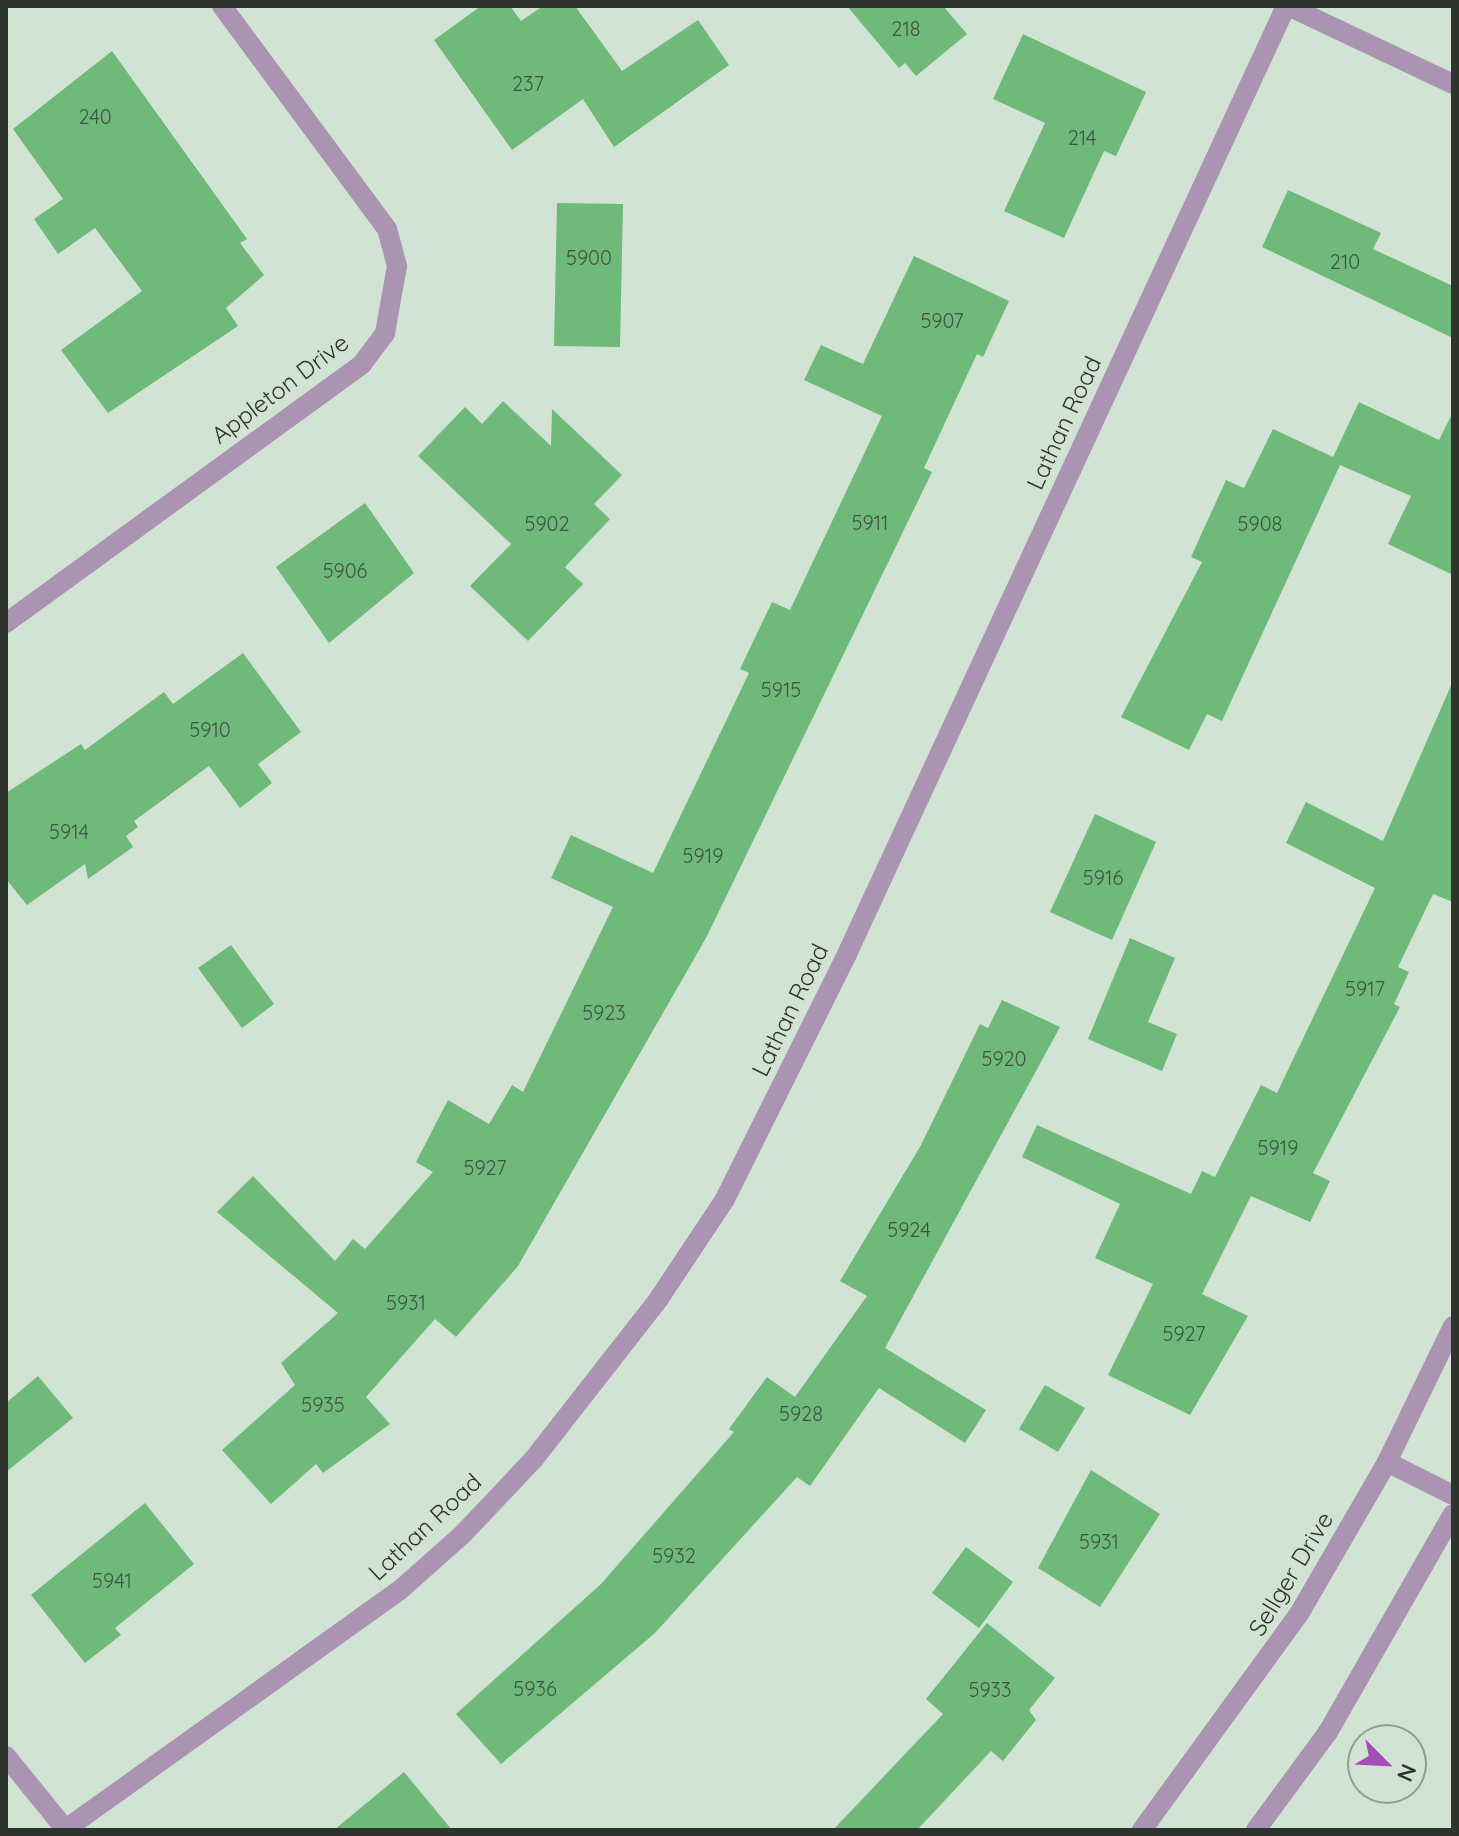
<!DOCTYPE html>
<html>
<head>
<meta charset="utf-8">
<style>
	body { margin:0 }
	#map { position:relative; width:1459px; height:1836px; overflow:hidden; background:#d1e4d3; font-family:Quicksand,sans-serif }
	div>[style] { position:absolute }
	.building>* { inset:0; background:#6fb97a }
	.minor>* { height:20px; margin:-10px; padding:0 10px; transform-origin:10px; border-radius:10px; background:#ab93b2 }
	span { translate:-50% -50%; white-space:nowrap; text-align:center; line-height:1.15; -webkit-text-stroke:6px #d1e4d3; paint-order:stroke }
	.number-label { font-size:20px; color:#3e5541 }
	.number-label span { -webkit-text-stroke-width:0 }
	.street-label { font-size:24px; color:#2d342e }
	.frame { position:absolute; inset:0; border:8px solid #2d342e; pointer-events:none }
	.north { position:absolute; left:1347px; top:1724px; width:80px; height:80px; box-sizing:border-box; background:#d1e4d3; border:2px solid #8f9e91; border-radius:50%; rotate:114deg; font-size:22px; font-weight:700; line-height:32px; text-align:center; color:#2d342e }
	.north::after { content:''; display:block; margin:auto; width:28px; height:36px; background:#a44ebc; clip-path:polygon(50% 0,100% 100%,50% 72%,0 100%) }
</style>
</head>
<body>
<div id="map">
	<div class="building">
		<i style="clip-path:polygon(481px 6px,510px 6px,521px 21px,543px 6px,575px 6px,622px 71px,698px 20px,729px 65px,614px 147px,583px 99px,512px 150px,434px 40px)"></i>
		<i style="clip-path:polygon(847px 6px,943px 6px,967px 34px,916px 76px,905px 63px,899px 68px)"></i>
		<i style="clip-path:polygon(1023px 34px,1146px 92px,1116px 156px,1104px 151px,1064px 238px,1004px 211px,1045px 123px,993px 99px)"></i>
		<i style="clip-path:polygon(112px 51px,247px 239px,240px 243px,264px 275px,226px 308px,238px 326px,108px 413px,61px 350px,142px 291px,95px 228px,58px 254px,34px 219px,63px 199px,13px 129px)"></i>
		<i style="clip-path:polygon(1288px 190px,1381px 233px,1373px 249px,1453px 286px,1453px 338px,1262px 247px)"></i>
		<i style="clip-path:polygon(557px 203px,623px 204px,620px 347px,554px 346px)"></i>
		<i style="clip-path:polygon(914px 256px,1009px 301px,983px 357px,977px 354px,924px 468px,932px 472px,706px 938px,518px 1266px,456px 1337px,435px 1319px,366px 1397px,390px 1424px,323px 1473px,316px 1464px,271px 1504px,222px 1450px,295px 1385px,281px 1363px,338px 1313px,217px 1212px,253px 1176px,335px 1261px,353px 1239px,365px 1249px,433px 1172px,416px 1162px,448px 1100px,489px 1124px,512px 1085px,523px 1092px,613px 907px,551px 878px,571px 835px,653px 873px,749px 673px,740px 669px,772px 602px,790px 610px,882px 416px,804px 380px,821px 345px,863px 364px)"></i>
		<i style="clip-path:polygon(503px 401px,551px 446px,552px 409px,622px 475px,594px 504px,610px 519px,565px 567px,583px 584px,528px 641px,470px 586px,511px 544px,418px 456px,465px 407px,482px 424px)"></i>
		<i style="clip-path:polygon(1359px 402px,1439px 440px,1453px 412px,1453px 575px,1388px 544px,1411px 496px,1340px 465px,1222px 721px,1207px 714px,1189px 750px,1121px 717px,1202px 562px,1191px 557px,1226px 480px,1244px 488px,1273px 429px,1333px 457px)"></i>
		<i style="clip-path:polygon(365px 503px,414px 573px,329px 643px,276px 567px)"></i>
		<i style="clip-path:polygon(243px 653px,301px 732px,258px 764px,272px 783px,240px 808px,209px 766px,134px 821px,138px 827px,126px 836px,133px 847px,88px 879px,85px 864px,27px 905px,6px 879px,6px 793px,81px 744px,85px 750px,164px 692px,173px 704px)"></i>
		<i style="clip-path:polygon(1453px 681px,1453px 902px,1433px 894px,1398px 967px,1409px 972px,1394px 1004px,1400px 1007px,1313px 1173px,1330px 1181px,1310px 1222px,1251px 1196px,1202px 1294px,1248px 1316px,1190px 1415px,1108px 1375px,1153px 1284px,1095px 1258px,1120px 1204px,1022px 1157px,1037px 1125px,1191px 1194px,1202px 1171px,1215px 1177px,1261px 1085px,1277px 1093px,1375px 888px,1286px 843px,1306px 802px,1383px 841px)"></i>
		<i style="clip-path:polygon(1095px 814px,1156px 842px,1112px 940px,1050px 912px)"></i>
		<i style="clip-path:polygon(1130px 938px,1175px 958px,1148px 1022px,1177px 1034px,1162px 1071px,1088px 1039px)"></i>
		<i style="clip-path:polygon(231px 945px,274px 1004px,242px 1028px,198px 968px)"></i>
		<i style="clip-path:polygon(1002px 1000px,1060px 1027px,885px 1348px,986px 1410px,965px 1443px,879px 1388px,810px 1486px,797px 1477px,655px 1633px,501px 1764px,456px 1714px,601px 1584px,734px 1432px,729px 1429px,767px 1377px,795px 1397px,867px 1296px,840px 1281px,921px 1145px,980px 1024px,988px 1028px)"></i>
		<i style="clip-path:polygon(38px 1376px,73px 1418px,6px 1472px,6px 1403px)"></i>
		<i style="clip-path:polygon(1045px 1385px,1085px 1408px,1058px 1452px,1019px 1429px)"></i>
		<i style="clip-path:polygon(1091px 1470px,1160px 1514px,1100px 1607px,1038px 1568px)"></i>
		<i style="clip-path:polygon(145px 1503px,194px 1564px,115px 1628px,121px 1635px,85px 1663px,31px 1595px)"></i>
		<i style="clip-path:polygon(966px 1547px,1013px 1582px,979px 1628px,932px 1593px)"></i>
		<i style="clip-path:polygon(987px 1623px,1055px 1678px,1029px 1710px,1036px 1720px,1003px 1761px,991px 1751px,917px 1830px,833px 1830px,943px 1714px,926px 1699px)"></i>
		<i style="clip-path:polygon(404px 1772px,452px 1830px,334px 1830px)"></i>
	</div>
	<div class="minor">
		<i style="left:1288px;top:6px;width:183px;rotate:25.3deg"></i>
		<i style="left:6px;top:623px;width:440px;rotate:-36deg"></i>
		<i style="left:362px;top:364px;width:39px;rotate:-53deg"></i>
		<i style="left:385px;top:333px;width:68px;rotate:-79.8deg"></i>
		<i style="left:397px;top:266px;width:38px;rotate:-105deg"></i>
		<i style="left:387px;top:229px;width:277px;rotate:-126.5deg"></i>
		<i style="left:1387px;top:1462px;width:74px;rotate:26.6deg"></i>
		<i style="left:6px;top:1756px;width:95px;rotate:51deg"></i>
		<i style="left:66px;top:1829px;width:411px;rotate:-35.6deg"></i>
		<i style="left:400px;top:1590px;width:83px;rotate:-41.6deg"></i>
		<i style="left:462px;top:1535px;width:103px;rotate:-46.6deg"></i>
		<i style="left:533px;top:1460px;width:203px;rotate:-52deg"></i>
		<i style="left:658px;top:1300px;width:121px;rotate:-56.4deg"></i>
		<i style="left:725px;top:1199px;width:274px;rotate:-63.5deg"></i>
		<i style="left:847px;top:954px;width:1045px;rotate:-65.15deg"></i>
		<i style="left:1142px;top:1830px;width:267px;rotate:-54deg"></i>
		<i style="left:1299px;top:1614px;width:176px;rotate:-59.9deg"></i>
		<i style="left:1387px;top:1462px;width:151px;rotate:-64.1deg"></i>
		<i style="left:1256px;top:1830px;width:122px;rotate:-53.7deg"></i>
		<i style="left:1328px;top:1732px;width:251px;rotate:-60.2deg"></i>
	</div>
	<div class="number-label">
		<span style="left:906px;top:28px">218</span>
		<span style="left:528px;top:83px">237</span>
		<span style="left:95px;top:116px">240</span>
		<span style="left:1082px;top:137px">214</span>
		<span style="left:589px;top:257px">5900</span>
		<span style="left:1345px;top:261px">210</span>
		<span style="left:942px;top:320px">5907</span>
		<span style="left:870px;top:522px">5911</span>
		<span style="left:547px;top:523px">5902</span>
		<span style="left:1260px;top:523px">5908</span>
		<span style="left:345px;top:570px">5906</span>
		<span style="left:781px;top:689px">5915</span>
		<span style="left:210px;top:729px">5910</span>
		<span style="left:69px;top:831px">5914</span>
		<span style="left:703px;top:855px">5919</span>
		<span style="left:1103px;top:877px">5916</span>
		<span style="left:1365px;top:988px">5917</span>
		<span style="left:604px;top:1012px">5923</span>
		<span style="left:1004px;top:1058px">5920</span>
		<span style="left:1278px;top:1147px">5919</span>
		<span style="left:485px;top:1167px">5927</span>
		<span style="left:909px;top:1229px">5924</span>
		<span style="left:406px;top:1302px">5931</span>
		<span style="left:1184px;top:1333px">5927</span>
		<span style="left:323px;top:1404px">5935</span>
		<span style="left:801px;top:1413px">5928</span>
		<span style="left:1099px;top:1541px">5931</span>
		<span style="left:674px;top:1555px">5932</span>
		<span style="left:112px;top:1580px">5941</span>
		<span style="left:535px;top:1688px">5936</span>
		<span style="left:990px;top:1689px">5933</span>
	</div>
	<div class="street-label">
		<span style="left:280px;top:389px;rotate:-37deg">Appleton Drive</span>
		<span style="left:1064px;top:423px;rotate:-65deg">Lathan Road</span>
		<span style="left:790px;top:1010px;rotate:-64deg">Lathan Road</span>
		<span style="left:425px;top:1527px;rotate:-43deg">Lathan Road</span>
		<span style="left:1291px;top:1574px;rotate:-59deg">Sellger Drive</span>
	</div>
	<div class="frame"></div>
	<div class="north">N</div>
</div>
</body>
</html>
